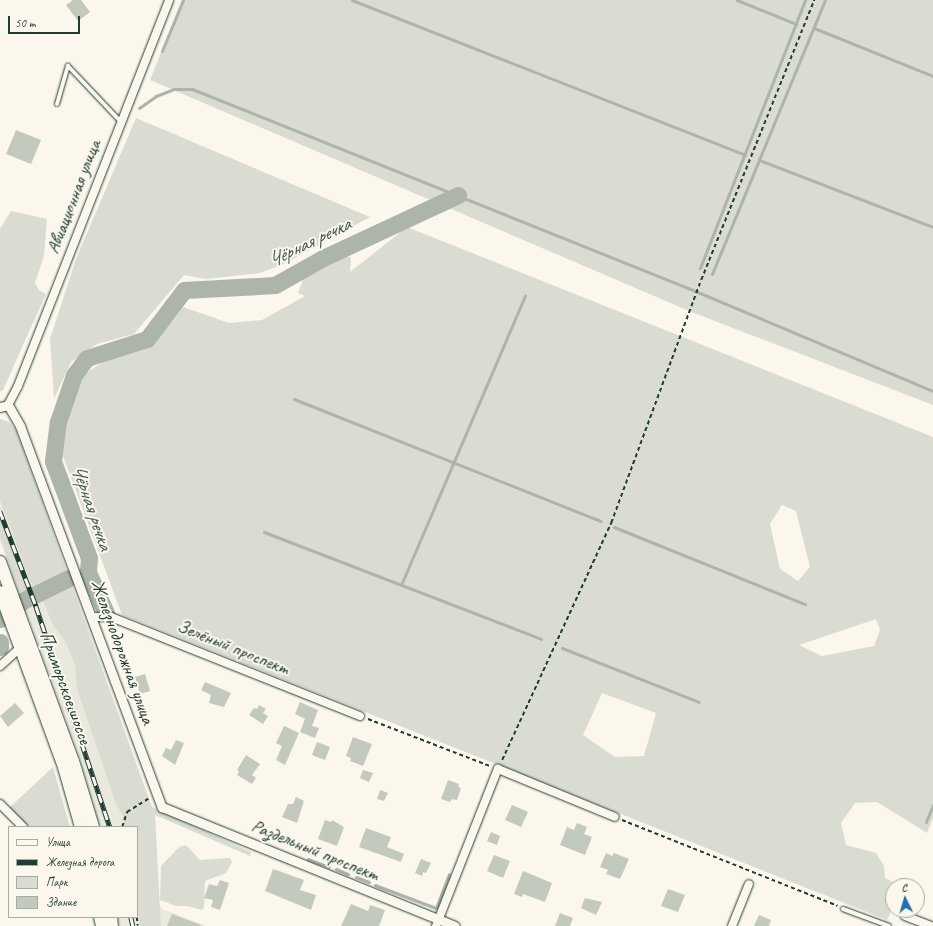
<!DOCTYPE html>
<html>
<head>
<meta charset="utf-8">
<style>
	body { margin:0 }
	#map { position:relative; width:933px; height:926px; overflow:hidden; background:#fbf7ec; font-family:Caveat,sans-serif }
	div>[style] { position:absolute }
	.built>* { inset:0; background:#eae9de }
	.green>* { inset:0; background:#dbdcd1 }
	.stream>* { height:3px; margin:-1.5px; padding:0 1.5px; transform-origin:1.5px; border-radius:1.5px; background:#adb4aa }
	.river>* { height:17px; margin:-8.5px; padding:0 8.5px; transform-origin:8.5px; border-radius:8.5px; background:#adb4aa }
	.building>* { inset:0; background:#c4c9be }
	.path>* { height:1.5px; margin-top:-0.75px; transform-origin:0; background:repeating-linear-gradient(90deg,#1f3d34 0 4px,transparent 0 7px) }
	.roads { filter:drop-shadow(0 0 1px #1f3d34) drop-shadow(0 0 1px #1f3d34) }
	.service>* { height:4px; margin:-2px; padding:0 2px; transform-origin:2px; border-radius:2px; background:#fbf7ec }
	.minor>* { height:8px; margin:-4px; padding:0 4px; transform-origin:4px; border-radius:4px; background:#fbf7ec }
	.tertiary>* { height:9px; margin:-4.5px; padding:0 4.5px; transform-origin:4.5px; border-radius:4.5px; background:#fbf7ec }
	.primary>* { height:12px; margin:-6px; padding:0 6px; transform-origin:6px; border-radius:6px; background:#fbf7ec }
	.rail>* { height:4.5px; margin-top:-2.25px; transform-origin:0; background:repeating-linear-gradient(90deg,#fbf7ec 0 9px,#1f3d34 0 18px); box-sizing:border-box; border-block:1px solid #1f3d34 }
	span { translate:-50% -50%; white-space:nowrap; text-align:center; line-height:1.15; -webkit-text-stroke:4px #fbf7ec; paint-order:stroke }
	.street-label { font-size:19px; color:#1f3d34 }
	.water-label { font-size:20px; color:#425b52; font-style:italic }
	.legend { position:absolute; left:8px; top:826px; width:130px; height:92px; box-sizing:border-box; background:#fbf7ec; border:1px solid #a3ada2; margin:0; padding:5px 7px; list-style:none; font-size:12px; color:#1f3d34 }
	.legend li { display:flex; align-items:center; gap:8px; height:20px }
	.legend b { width:20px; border:1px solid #a3ada2 }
	.north { position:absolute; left:885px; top:878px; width:40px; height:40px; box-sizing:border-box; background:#fbf7ec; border:1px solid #a3ada2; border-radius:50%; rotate:355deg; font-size:11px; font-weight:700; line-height:16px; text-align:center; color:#1f3d34 }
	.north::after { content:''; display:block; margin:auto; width:14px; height:18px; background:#1f6fb2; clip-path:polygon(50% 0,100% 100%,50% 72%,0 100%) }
	.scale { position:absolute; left:8px; top:16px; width:72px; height:18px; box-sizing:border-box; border:2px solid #1f3d34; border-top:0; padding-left:5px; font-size:12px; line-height:14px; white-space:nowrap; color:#1f3d34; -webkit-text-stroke:3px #fbf7ec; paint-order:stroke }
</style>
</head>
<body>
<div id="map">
	<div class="built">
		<i style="clip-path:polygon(0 429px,136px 812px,158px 902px,162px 909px,206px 926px,120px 926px,118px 917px,137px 917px,137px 827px,100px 827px,80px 759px,0 541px)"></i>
	</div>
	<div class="green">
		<i style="clip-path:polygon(182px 0,933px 0,933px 405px,689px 311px,150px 80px)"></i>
		<i style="clip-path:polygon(136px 118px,370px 217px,284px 264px,260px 273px,205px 279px,184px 275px,134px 334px,97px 344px,71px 362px,54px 399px,50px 339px,76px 259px)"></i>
		<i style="clip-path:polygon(11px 211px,47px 219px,44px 256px,35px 283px,39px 290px,46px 294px,3px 390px,0 392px,0 229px)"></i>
		<i style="clip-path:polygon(evenodd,407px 227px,933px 437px,933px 818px,927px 833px,877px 802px,855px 803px,841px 823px,846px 845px,876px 853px,884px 866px,885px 878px,901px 886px,893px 886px,893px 907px,887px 920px,122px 615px,63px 456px,62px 424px,77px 379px,106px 360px,153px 344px,183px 307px,229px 323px,262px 320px,305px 296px,298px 293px,312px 255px,351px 257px,350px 272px,407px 227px,782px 505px,796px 511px,810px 567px,798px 581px,780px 569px,770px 524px,782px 505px,407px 227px,876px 619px,880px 630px,874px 646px,822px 656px,799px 645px,876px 619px,407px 227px,602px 693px,656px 713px,644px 756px,615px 757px,583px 735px,602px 693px)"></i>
		<i style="clip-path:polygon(0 419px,9px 422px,16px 430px,152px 807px,251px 852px,250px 856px,155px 815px,161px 926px,140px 926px,137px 908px,137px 827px,125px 827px,122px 814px,116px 804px,77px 689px,75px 665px,66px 643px,53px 625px,41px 596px,48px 589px,48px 580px,46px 588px,35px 595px,0 500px)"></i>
		<i style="clip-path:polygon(0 518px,29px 597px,22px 600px,0 537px)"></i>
		<i style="clip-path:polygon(53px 767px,70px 827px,27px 827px,9px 808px)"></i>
		<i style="clip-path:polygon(186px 845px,200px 860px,230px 858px,232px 862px,226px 873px,205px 881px,204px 908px,202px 910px,187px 906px,176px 906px,160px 900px,161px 866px,179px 847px)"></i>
	</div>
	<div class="stream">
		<i style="left:352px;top:0;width:422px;rotate:21.5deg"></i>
		<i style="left:737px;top:0;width:64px;rotate:22.1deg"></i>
		<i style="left:814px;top:28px;width:128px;rotate:22deg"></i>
		<i style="left:162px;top:51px;width:55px;rotate:-67.6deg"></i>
		<i style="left:139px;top:108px;width:21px;rotate:-35deg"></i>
		<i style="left:156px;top:96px;width:19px;rotate:-21deg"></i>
		<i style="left:174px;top:89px;width:18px"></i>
		<i style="left:192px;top:89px;width:534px;rotate:21.86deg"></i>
		<i style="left:688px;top:288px;width:266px;rotate:22.8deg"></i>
		<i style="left:759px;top:160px;width:186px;rotate:21.1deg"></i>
		<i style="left:700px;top:268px;width:288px;rotate:-68.6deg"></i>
		<i style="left:712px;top:274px;width:296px;rotate:-67.6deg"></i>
		<i style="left:294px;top:399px;width:330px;rotate:21.7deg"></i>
		<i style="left:614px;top:527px;width:206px;rotate:22deg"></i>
		<i style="left:264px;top:532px;width:297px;rotate:21.1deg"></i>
		<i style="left:401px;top:585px;width:315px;rotate:-66.8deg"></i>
		<i style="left:562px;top:648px;width:147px;rotate:21.5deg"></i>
		<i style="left:926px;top:822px;width:18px;rotate:-68deg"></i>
		<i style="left:308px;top:859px;width:22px;rotate:21deg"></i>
		<i style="left:336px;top:869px;width:13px;rotate:23deg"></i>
		<i style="left:356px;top:877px;width:14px;rotate:21deg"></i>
		<i style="left:375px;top:885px;width:65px;rotate:20.7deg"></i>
		<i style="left:436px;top:908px;width:36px;rotate:-69deg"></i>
	</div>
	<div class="river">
		<i style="left:106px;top:613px;width:45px;rotate:-113.7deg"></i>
		<i style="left:88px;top:572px;width:14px;rotate:-86deg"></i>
		<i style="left:89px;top:558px;width:103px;rotate:-110.4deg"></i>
		<i style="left:53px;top:461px;width:39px;rotate:-83deg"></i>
		<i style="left:58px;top:422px;width:50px;rotate:-71.2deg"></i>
		<i style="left:74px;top:375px;width:21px;rotate:-53deg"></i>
		<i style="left:87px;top:358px;width:63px;rotate:-17.6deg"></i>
		<i style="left:147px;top:339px;width:61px;rotate:-52.9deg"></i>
		<i style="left:184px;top:290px;width:91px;rotate:-3.1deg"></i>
		<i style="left:275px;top:285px;width:55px;rotate:-29.4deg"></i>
		<i style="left:323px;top:258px;width:149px;rotate:-25deg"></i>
		<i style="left:0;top:619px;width:31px;rotate:-38deg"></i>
		<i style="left:24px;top:600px;width:50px;rotate:-26.1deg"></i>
		<i style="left:0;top:642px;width:5px;rotate:90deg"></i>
	</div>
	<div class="building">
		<i style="clip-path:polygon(73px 0,81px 0,90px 12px,78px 21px,66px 5px)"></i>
		<i style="clip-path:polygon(16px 130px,41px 140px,31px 164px,6px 154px)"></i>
		<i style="clip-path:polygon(145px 674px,150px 691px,140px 694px,135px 677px)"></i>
		<i style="clip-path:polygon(205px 682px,231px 693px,224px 707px,209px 703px,211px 695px,201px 690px)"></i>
		<i style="clip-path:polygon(300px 702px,318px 710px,312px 726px,319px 728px,315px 738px,300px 732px,305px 719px,295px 714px)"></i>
		<i style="clip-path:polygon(15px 703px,24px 713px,8px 727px,0 716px)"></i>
		<i style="clip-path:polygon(259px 705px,266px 709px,263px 713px,268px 716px,263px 724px,249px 715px,254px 708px,257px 709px)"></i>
		<i style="clip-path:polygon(284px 726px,299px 733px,285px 765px,276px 760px,282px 746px,276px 743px)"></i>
		<i style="clip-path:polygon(353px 737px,372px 744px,363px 766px,350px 761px,351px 758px,346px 756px)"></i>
		<i style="clip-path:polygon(176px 740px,184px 743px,175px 765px,162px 756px,166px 748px,171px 750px)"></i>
		<i style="clip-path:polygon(317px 742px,330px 747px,325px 760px,312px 755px)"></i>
		<i style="clip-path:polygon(246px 755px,260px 764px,252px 775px,256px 778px,252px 784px,237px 775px,239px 772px,237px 770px)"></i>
		<i style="clip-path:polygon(363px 770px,373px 773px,369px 782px,360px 778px)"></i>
		<i style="clip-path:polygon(448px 780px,459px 784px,458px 787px,461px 788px,457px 800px,452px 799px,450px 802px,441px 799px)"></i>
		<i style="clip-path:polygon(380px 790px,388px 793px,384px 801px,377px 799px)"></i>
		<i style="clip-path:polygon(296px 797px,304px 801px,297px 823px,282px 817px,288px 804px,293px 804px)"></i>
		<i style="clip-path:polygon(512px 805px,528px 812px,521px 827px,505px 820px)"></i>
		<i style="clip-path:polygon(325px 820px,331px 822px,332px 820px,344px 827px,337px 846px,318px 839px)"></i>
		<i style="clip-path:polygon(577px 823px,587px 827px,584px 834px,592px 837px,585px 855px,560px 845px,567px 827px,574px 830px)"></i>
		<i style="clip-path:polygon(366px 828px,391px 837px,387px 847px,404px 854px,401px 862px,359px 847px)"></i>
		<i style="clip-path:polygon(491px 832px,500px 836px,497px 845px,487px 841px)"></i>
		<i style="clip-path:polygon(606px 853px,612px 856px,614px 853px,629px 859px,620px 879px,606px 874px,608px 870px,600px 867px)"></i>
		<i style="clip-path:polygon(494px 855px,510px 861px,503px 878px,487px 871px)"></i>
		<i style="clip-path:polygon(421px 859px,431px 863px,426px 873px,423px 872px,422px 876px,415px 873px)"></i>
		<i style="clip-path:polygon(273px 869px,304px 880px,300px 890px,316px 895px,311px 910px,265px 891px)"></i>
		<i style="clip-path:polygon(523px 871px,552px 883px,545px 902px,523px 894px,522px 897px,514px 894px)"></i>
		<i style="clip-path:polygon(220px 880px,229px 883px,220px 910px,211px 907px,213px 900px,204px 898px,209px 884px,217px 886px)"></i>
		<i style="clip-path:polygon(668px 889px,685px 895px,678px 912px,661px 906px)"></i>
		<i style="clip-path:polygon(585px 898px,602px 902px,596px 915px,581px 908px)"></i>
		<i style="clip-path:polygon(351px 904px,368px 911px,370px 905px,385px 910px,379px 926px,341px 926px)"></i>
		<i style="clip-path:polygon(560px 913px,573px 918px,570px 926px,555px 926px)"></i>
		<i style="clip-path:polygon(172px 914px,201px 925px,200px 926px,167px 926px)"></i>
		<i style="clip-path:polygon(759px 915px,771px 920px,769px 926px,754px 926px)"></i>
	</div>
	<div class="path">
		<i style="left:368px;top:719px;width:131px;rotate:21.1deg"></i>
		<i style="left:502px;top:760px;width:261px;rotate:-65.3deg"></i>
		<i style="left:611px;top:523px;width:259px;rotate:-69.7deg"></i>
		<i style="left:701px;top:280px;width:302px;rotate:-68deg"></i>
		<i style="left:622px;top:820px;width:232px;rotate:21.7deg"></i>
		<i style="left:122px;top:827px;width:16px;rotate:-72deg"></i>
		<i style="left:127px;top:812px;width:26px;rotate:-32deg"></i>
		<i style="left:137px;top:917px;width:9px;rotate:84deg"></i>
	</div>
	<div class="roads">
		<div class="service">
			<i style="left:57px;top:104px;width:40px;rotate:-74deg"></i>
			<i style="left:68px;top:66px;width:76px;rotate:46.6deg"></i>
			<i style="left:843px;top:909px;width:49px;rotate:20.3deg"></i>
		</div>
		<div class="minor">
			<i style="left:8px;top:405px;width:21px;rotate:-62deg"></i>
			<i style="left:18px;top:386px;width:414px;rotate:-68.6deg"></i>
			<i style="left:92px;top:617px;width:19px"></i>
			<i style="left:111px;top:617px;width:268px;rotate:21.7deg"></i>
			<i style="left:0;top:666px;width:28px;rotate:-42deg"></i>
			<i style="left:0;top:804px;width:33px;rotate:45deg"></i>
			<i style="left:905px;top:916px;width:28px;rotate:21deg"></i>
			<i style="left:436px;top:926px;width:169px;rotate:-68.5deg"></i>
			<i style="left:498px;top:769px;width:126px;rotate:22.3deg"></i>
			<i style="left:732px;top:926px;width:45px;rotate:-68deg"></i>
		</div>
		<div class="tertiary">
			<i style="left:0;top:407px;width:8px;rotate:-14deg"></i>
			<i style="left:8px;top:405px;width:24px;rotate:60deg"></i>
			<i style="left:20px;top:426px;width:407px;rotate:69.6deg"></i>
			<i style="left:162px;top:807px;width:316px;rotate:22.1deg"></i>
		</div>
		<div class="primary">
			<i style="left:0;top:562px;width:212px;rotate:69.9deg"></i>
			<i style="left:73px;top:761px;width:69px;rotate:73.1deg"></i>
			<i style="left:0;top:592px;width:186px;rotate:69.9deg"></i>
			<i style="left:64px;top:767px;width:62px;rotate:74.2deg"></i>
			<i style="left:100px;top:917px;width:9px;rotate:77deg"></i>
			<i style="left:111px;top:917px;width:9px;rotate:84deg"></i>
		</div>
	</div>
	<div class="rail">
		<i style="left:0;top:511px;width:102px;rotate:69.2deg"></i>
		<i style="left:36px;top:606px;width:233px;rotate:71.5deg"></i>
		<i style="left:131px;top:917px;width:9px;rotate:77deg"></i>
	</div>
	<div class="street-label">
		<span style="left:74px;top:197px;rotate:-69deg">Авиационная улица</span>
		<span style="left:233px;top:648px;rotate:22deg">Зелёный проспект</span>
		<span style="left:122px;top:652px;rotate:70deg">Железнодорожная улица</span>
		<span style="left:65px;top:688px;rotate:70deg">Приморское шоссе</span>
		<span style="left:315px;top:851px;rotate:22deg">Раздельный проспект</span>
	</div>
	<div class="water-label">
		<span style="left:309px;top:242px;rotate:-26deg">Чёрная речка</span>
		<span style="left:92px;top:507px;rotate:71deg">Чёрная речка</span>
	</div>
	<ul class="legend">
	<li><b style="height:5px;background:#fbf7ec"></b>Улица</li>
	<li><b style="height:5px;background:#1f3d34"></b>Железная дорога</li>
	<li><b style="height:11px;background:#dbdcd1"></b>Парк</li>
	<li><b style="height:11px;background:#c4c9be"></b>Здание</li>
	</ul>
	<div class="north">С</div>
	<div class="scale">50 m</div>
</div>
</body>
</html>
